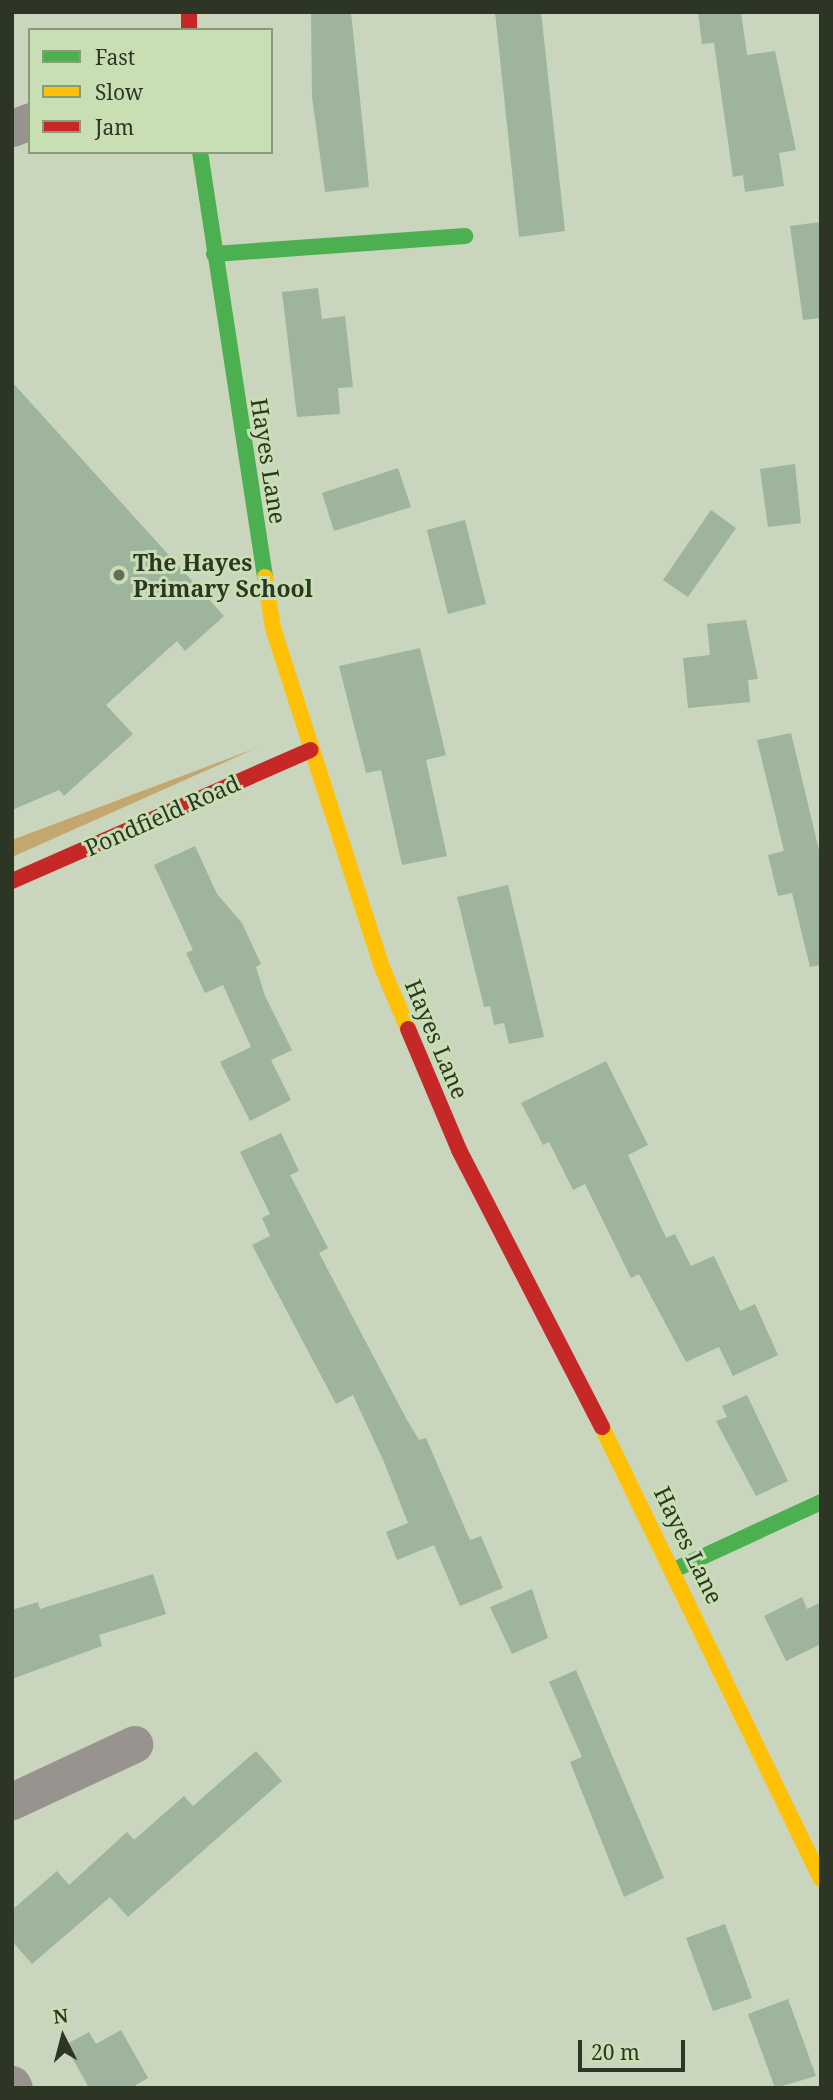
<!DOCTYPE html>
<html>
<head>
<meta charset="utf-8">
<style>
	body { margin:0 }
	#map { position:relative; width:833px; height:2100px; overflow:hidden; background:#c9d5bd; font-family:"Noto Serif",serif }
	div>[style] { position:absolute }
	.forest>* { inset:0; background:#c4a76e }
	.building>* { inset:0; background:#9eb49d }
	.street>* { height:37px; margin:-18.5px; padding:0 18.5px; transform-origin:18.5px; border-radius:18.5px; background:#999390 }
	.fast>* { height:16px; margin:-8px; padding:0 8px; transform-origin:8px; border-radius:8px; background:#4caf50 }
	.slow>* { height:16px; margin:-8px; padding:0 8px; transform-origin:8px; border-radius:8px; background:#ffc107 }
	.jam>* { height:16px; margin:-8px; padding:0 8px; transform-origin:8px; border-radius:8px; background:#c62828 }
	.dots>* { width:19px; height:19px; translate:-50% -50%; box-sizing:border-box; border:4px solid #c8dfb3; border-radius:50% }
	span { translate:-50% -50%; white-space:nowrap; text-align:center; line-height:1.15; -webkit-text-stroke:6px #c8dfb3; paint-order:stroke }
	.street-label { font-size:23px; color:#2d3625 }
	.poi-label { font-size:23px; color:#2d3625; font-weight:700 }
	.left { translate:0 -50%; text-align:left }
	.frame { position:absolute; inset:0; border:14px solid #2d3625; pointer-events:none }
	.legend { position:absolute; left:28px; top:28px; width:245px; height:126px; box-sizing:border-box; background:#c8dfb3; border:2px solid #8a9b7a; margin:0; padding:9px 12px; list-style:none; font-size:21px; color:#2d3625 }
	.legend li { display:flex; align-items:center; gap:14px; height:35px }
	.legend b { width:35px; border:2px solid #8a9b7a }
	.north { position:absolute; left:28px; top:2002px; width:70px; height:70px; -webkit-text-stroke:5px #c8dfb3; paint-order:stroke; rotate:354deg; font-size:19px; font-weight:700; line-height:28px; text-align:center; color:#2d3625 }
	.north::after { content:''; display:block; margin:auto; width:24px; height:32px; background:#2d3625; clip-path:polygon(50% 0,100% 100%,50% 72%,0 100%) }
	.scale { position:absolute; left:578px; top:2040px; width:107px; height:32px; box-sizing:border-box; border:4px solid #2d3625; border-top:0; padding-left:9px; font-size:21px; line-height:24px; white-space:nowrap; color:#2d3625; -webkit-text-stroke:5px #c8dfb3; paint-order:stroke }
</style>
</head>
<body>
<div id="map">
	<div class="forest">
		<i style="clip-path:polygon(259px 747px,12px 857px,12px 840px)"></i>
	</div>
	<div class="building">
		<i style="clip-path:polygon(311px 12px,351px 12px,369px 187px,325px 192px,312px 97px)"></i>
		<i style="clip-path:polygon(495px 12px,541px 12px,565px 231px,519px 237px)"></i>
		<i style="clip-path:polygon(698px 12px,741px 12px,747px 55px,775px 51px,796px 150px,779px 153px,784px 186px,745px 192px,743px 175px,733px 177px,714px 43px,702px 44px)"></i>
		<i style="clip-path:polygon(821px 222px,821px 318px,803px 320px,790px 226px)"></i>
		<i style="clip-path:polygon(318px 288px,322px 319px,345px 316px,353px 387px,338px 388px,340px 414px,297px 417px,282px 292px)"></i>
		<i style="clip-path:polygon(12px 382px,224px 616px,185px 651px,177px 641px,106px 705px,133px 734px,64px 796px,59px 790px,12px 810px)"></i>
		<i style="clip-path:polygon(795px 464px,801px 523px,768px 527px,760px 469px)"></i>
		<i style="clip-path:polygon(398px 468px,411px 507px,334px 531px,322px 493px)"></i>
		<i style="clip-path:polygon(711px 510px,736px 528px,688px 597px,663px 580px)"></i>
		<i style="clip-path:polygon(465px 520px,486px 604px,448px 614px,427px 530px)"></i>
		<i style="clip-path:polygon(746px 620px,758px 679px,748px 680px,750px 702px,688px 708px,683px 658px,710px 655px,707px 624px)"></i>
		<i style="clip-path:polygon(420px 648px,446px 755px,426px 760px,447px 856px,402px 865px,381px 770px,366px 773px,339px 666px)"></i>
		<i style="clip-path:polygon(791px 733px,821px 859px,821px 965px,810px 967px,792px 893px,778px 896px,768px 855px,784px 851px,757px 740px)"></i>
		<i style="clip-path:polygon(195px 846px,217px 894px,242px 923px,261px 964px,256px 967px,265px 996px,292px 1050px,271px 1060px,291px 1100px,250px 1121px,220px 1062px,251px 1047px,223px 985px,205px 993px,186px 953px,193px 950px,154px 865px)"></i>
		<i style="clip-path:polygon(508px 885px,544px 1037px,509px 1044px,504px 1023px,494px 1025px,490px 1006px,484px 1007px,457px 897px)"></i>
		<i style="clip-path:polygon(606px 1061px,648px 1145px,628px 1155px,666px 1238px,675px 1234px,691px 1266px,714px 1256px,740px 1311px,755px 1304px,778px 1355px,733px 1376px,719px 1347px,686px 1362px,639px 1274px,631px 1278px,585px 1184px,573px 1190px,549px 1142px,543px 1145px,521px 1103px)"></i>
		<i style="clip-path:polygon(281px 1133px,299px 1171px,290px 1175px,328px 1248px,319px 1253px,407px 1420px,419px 1440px,426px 1438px,470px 1540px,481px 1536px,503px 1588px,460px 1606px,434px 1545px,397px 1560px,386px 1532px,408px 1523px,384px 1462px,353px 1395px,336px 1404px,252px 1245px,270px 1236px,262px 1218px,270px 1214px,240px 1152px)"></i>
		<i style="clip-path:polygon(747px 1395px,788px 1481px,756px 1496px,716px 1421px,727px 1417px,722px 1406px)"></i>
		<i style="clip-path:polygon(153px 1574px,166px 1614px,99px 1635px,102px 1646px,12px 1679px,12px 1610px,38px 1602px,40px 1609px)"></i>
		<i style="clip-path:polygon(532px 1589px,548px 1638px,512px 1654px,490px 1607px)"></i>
		<i style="clip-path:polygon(802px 1597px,807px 1609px,821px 1602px,821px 1644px,786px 1661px,764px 1616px)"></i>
		<i style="clip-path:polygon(576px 1670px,664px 1878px,624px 1897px,570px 1762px,582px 1757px,549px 1682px)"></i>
		<i style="clip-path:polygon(256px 1751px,282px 1781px,128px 1917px,110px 1897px,32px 1964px,12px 1941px,12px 1910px,57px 1871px,69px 1885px,127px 1832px,134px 1840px,184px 1796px,193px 1806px)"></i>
		<i style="clip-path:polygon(725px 1924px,752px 1998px,713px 2011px,686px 1938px)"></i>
		<i style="clip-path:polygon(788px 1999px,816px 2076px,775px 2088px,748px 2014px)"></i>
		<i style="clip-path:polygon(121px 2030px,148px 2078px,131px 2088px,89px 2088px,65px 2045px,89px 2032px,96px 2044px)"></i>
	</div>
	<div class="street">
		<i style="left:12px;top:128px;width:19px;rotate:-21deg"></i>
		<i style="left:12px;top:1801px;width:135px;rotate:-25deg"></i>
		<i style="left:12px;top:2084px;width:4px;rotate:63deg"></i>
	</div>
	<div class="fast">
		<i style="left:200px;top:152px;width:430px;rotate:81.3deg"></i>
		<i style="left:214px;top:254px;width:252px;rotate:-4.1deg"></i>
		<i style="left:676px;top:1569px;width:160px;rotate:-24.8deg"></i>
	</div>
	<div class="slow">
		<i style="left:265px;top:577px;width:52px;rotate:81.1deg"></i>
		<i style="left:273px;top:628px;width:354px;rotate:72.2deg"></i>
		<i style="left:381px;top:965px;width:69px;rotate:67.1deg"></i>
		<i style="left:602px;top:1427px;width:502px;rotate:64.15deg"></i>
	</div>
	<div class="jam">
		<i style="left:189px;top:12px;width:18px;rotate:90deg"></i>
		<i style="left:12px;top:881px;width:326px;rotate:-23.7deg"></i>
		<i style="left:408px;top:1029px;width:131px;rotate:67.1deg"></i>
		<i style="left:459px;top:1150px;width:312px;rotate:62.7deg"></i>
	</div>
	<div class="dots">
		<i style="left:119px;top:575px;background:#646e5a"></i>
	</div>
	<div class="street-label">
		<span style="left:269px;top:461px;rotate:81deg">Hayes Lane</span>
		<span style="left:162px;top:815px;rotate:-24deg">Pondfield Road</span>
		<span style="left:437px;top:1039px;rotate:67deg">Hayes Lane</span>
		<span style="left:689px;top:1545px;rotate:64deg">Hayes Lane</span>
	</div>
	<div class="poi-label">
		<span class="left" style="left:133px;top:575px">The Hayes<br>Primary School</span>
	</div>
	<div class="frame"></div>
	<ul class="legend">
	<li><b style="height:9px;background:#4caf50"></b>Fast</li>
	<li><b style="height:9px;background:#ffc107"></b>Slow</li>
	<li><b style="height:9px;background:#c62828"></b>Jam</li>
	</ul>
	<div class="north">N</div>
	<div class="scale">20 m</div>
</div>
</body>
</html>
